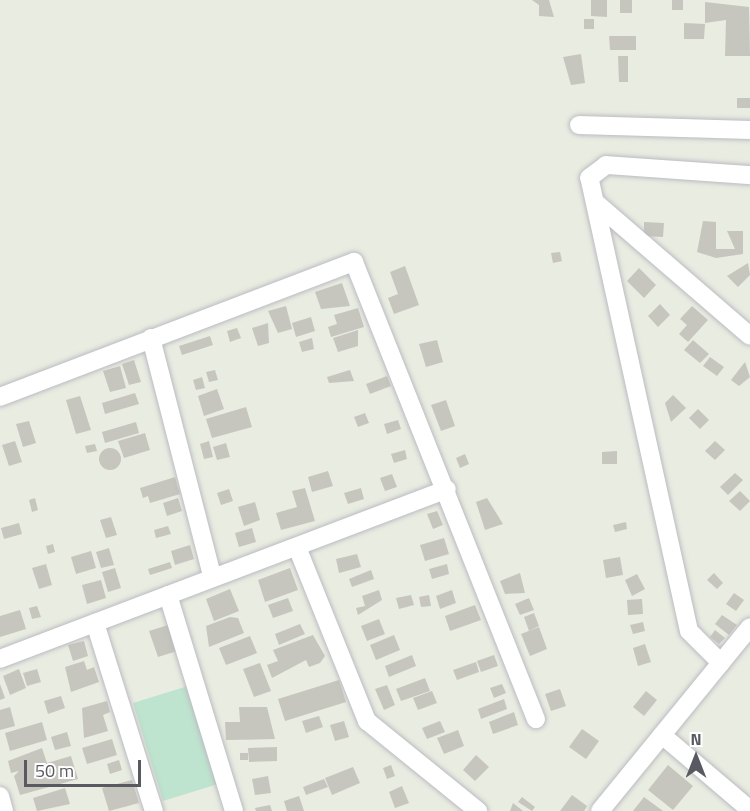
<!DOCTYPE html>
<html>
<head>
<meta charset="utf-8">
<style>
	body { margin:0 }
	#map { position:relative; width:750px; height:811px; overflow:hidden; background:#e9ece1; font-family:"Titillium Web",sans-serif }
	div>[style] { position:absolute }
	.green>* { inset:0; background:#bee3ce }
	.building>* { inset:0; background:#c6c6be }
	.round { border-radius:50% }
	.roads { filter:drop-shadow(0 0 2px #bbbbc2) drop-shadow(0 0 2px #bbbbc2) }
	.minor>* { height:18px; margin:-9px; padding:0 9px; transform-origin:9px; border-radius:9px; background:#fff }
	span { translate:-50% -50%; white-space:nowrap; text-align:center; line-height:1.15; -webkit-text-stroke:5px #fff; paint-order:stroke }
	.north { position:absolute; left:666px; top:727px; width:60px; height:60px; -webkit-text-stroke:4px #fff; paint-order:stroke; rotate:0deg; font-size:16px; font-weight:700; line-height:24px; text-align:center; color:#595961 }
	.north::after { content:''; display:block; margin:auto; width:21px; height:27px; background:#595961; clip-path:polygon(50% 0,100% 100%,50% 72%,0 100%) }
	.scale { position:absolute; left:24px; top:760px; width:117px; height:27px; box-sizing:border-box; border:3px solid #595961; border-top:0; padding-left:8px; font-size:18px; line-height:21px; white-space:nowrap; color:#595961; -webkit-text-stroke:4px #fff; paint-order:stroke }
</style>
</head>
<body>
<div id="map">
	<div class="green">
		<i style="clip-path:polygon(188px 686px,218px 784px,163px 801px,133px 703px)"></i>
	</div>
	<div class="building">
		<i style="clip-path:polygon(532px 0,549px 0,554px 17px,539px 16px,539px 5px)"></i>
		<i style="clip-path:polygon(591px 0,607px 0,607px 17px,591px 16px)"></i>
		<i style="clip-path:polygon(620px 0,632px 0,632px 13px,620px 13px)"></i>
		<i style="clip-path:polygon(672px 0,683px 0,683px 10px,672px 10px)"></i>
		<i style="clip-path:polygon(705px 2px,749px 7px,750px 56px,725px 56px,726px 20px,705px 23px)"></i>
		<i style="clip-path:polygon(584px 19px,594px 19px,594px 29px,584px 29px)"></i>
		<i style="clip-path:polygon(684px 23px,705px 24px,704px 39px,684px 39px)"></i>
		<i style="clip-path:polygon(609px 36px,636px 36px,636px 50px,610px 50px)"></i>
		<i style="clip-path:polygon(581px 54px,585px 83px,571px 85px,563px 57px)"></i>
		<i style="clip-path:polygon(618px 56px,628px 56px,628px 82px,619px 82px)"></i>
		<i style="clip-path:polygon(737px 98px,750px 98px,750px 108px,737px 108px)"></i>
		<i style="clip-path:polygon(703px 221px,716px 222px,716px 249px,735px 249px,727px 231px,743px 231px,743px 254px,716px 258px,697px 252px)"></i>
		<i style="clip-path:polygon(644px 222px,664px 223px,663px 237px,644px 236px)"></i>
		<i style="clip-path:polygon(560px 252px,562px 261px,553px 263px,551px 253px)"></i>
		<i style="clip-path:polygon(748px 263px,750px 275px,738px 287px,727px 276px)"></i>
		<i style="clip-path:polygon(405px 266px,419px 305px,394px 314px,388px 298px,398px 294px,390px 272px)"></i>
		<i style="clip-path:polygon(639px 268px,656px 285px,644px 298px,627px 281px)"></i>
		<i style="clip-path:polygon(342px 283px,350px 306px,321px 309px,315px 292px)"></i>
		<i style="clip-path:polygon(660px 304px,670px 315px,658px 327px,648px 316px)"></i>
		<i style="clip-path:polygon(286px 306px,292px 329px,278px 333px,268px 311px)"></i>
		<i style="clip-path:polygon(692px 306px,708px 320px,688px 342px,679px 334px,687px 325px,680px 319px)"></i>
		<i style="clip-path:polygon(358px 308px,364px 327px,331px 337px,328px 327px,337px 324px,334px 315px)"></i>
		<i style="clip-path:polygon(311px 317px,315px 331px,296px 337px,292px 323px)"></i>
		<i style="clip-path:polygon(268px 323px,269px 343px,258px 346px,252px 328px)"></i>
		<i style="clip-path:polygon(237px 328px,241px 338px,230px 342px,227px 331px)"></i>
		<i style="clip-path:polygon(358px 330px,358px 346px,338px 352px,333px 338px)"></i>
		<i style="clip-path:polygon(210px 336px,213px 345px,182px 355px,179px 346px)"></i>
		<i style="clip-path:polygon(312px 338px,314px 349px,302px 352px,299px 342px)"></i>
		<i style="clip-path:polygon(437px 340px,443px 362px,426px 367px,419px 344px)"></i>
		<i style="clip-path:polygon(693px 340px,709px 354px,700px 363px,684px 350px)"></i>
		<i style="clip-path:polygon(710px 357px,724px 367px,717px 376px,703px 366px)"></i>
		<i style="clip-path:polygon(134px 360px,141px 382px,129px 385px,122px 364px)"></i>
		<i style="clip-path:polygon(745px 362px,750px 377px,739px 386px,731px 380px)"></i>
		<i style="clip-path:polygon(120px 366px,126px 388px,110px 392px,103px 371px)"></i>
		<i style="clip-path:polygon(215px 370px,218px 380px,209px 382px,206px 372px)"></i>
		<i style="clip-path:polygon(350px 370px,354px 381px,329px 383px,327px 377px)"></i>
		<i style="clip-path:polygon(387px 376px,391px 386px,370px 394px,366px 384px)"></i>
		<i style="clip-path:polygon(202px 377px,205px 388px,196px 390px,193px 380px)"></i>
		<i style="clip-path:polygon(217px 389px,224px 409px,204px 416px,198px 396px)"></i>
		<i style="clip-path:polygon(135px 393px,139px 404px,105px 414px,102px 403px)"></i>
		<i style="clip-path:polygon(673px 395px,686px 408px,671px 422px,665px 403px)"></i>
		<i style="clip-path:polygon(80px 396px,91px 430px,76px 434px,66px 400px)"></i>
		<i style="clip-path:polygon(446px 400px,455px 426px,441px 431px,431px 405px)"></i>
		<i style="clip-path:polygon(246px 407px,252px 427px,212px 438px,206px 419px)"></i>
		<i style="clip-path:polygon(698px 409px,709px 420px,700px 429px,689px 418px)"></i>
		<i style="clip-path:polygon(365px 413px,369px 423px,358px 427px,354px 417px)"></i>
		<i style="clip-path:polygon(398px 420px,401px 429px,387px 434px,384px 424px)"></i>
		<i style="clip-path:polygon(29px 421px,36px 443px,23px 447px,16px 424px)"></i>
		<i style="clip-path:polygon(136px 422px,139px 433px,105px 443px,102px 432px)"></i>
		<i style="clip-path:polygon(145px 433px,150px 450px,124px 458px,118px 441px)"></i>
		<i style="clip-path:polygon(15px 441px,22px 462px,9px 466px,2px 445px)"></i>
		<i style="clip-path:polygon(209px 441px,213px 457px,204px 459px,200px 444px)"></i>
		<i style="clip-path:polygon(715px 441px,725px 450px,715px 460px,705px 451px)"></i>
		<i style="clip-path:polygon(226px 443px,230px 457px,217px 460px,213px 447px)"></i>
		<i style="clip-path:polygon(95px 444px,97px 451px,87px 453px,85px 446px)"></i>
		<i class="round" style="left:99px;top:448px;width:22px;height:22px"></i>
		<i style="clip-path:polygon(405px 450px,407px 459px,394px 463px,391px 454px)"></i>
		<i style="clip-path:polygon(617px 451px,617px 464px,602px 464px,602px 452px)"></i>
		<i style="clip-path:polygon(465px 454px,469px 464px,460px 468px,456px 458px)"></i>
		<i style="clip-path:polygon(328px 471px,333px 486px,312px 492px,308px 477px)"></i>
		<i style="clip-path:polygon(735px 473px,743px 480px,728px 495px,720px 487px)"></i>
		<i style="clip-path:polygon(392px 474px,397px 487px,385px 491px,380px 478px)"></i>
		<i style="clip-path:polygon(175px 477px,180px 494px,150px 503px,148px 496px,143px 498px,140px 488px)"></i>
		<i style="clip-path:polygon(305px 488px,315px 521px,281px 530px,276px 513px,297px 507px,292px 491px)"></i>
		<i style="clip-path:polygon(361px 488px,364px 499px,348px 504px,344px 493px)"></i>
		<i style="clip-path:polygon(229px 489px,233px 501px,221px 505px,217px 493px)"></i>
		<i style="clip-path:polygon(740px 491px,750px 501px,740px 511px,729px 501px)"></i>
		<i style="clip-path:polygon(35px 498px,38px 510px,32px 512px,29px 500px)"></i>
		<i style="clip-path:polygon(178px 498px,182px 511px,167px 516px,163px 503px)"></i>
		<i style="clip-path:polygon(487px 498px,503px 524px,485px 530px,476px 502px)"></i>
		<i style="clip-path:polygon(255px 502px,260px 520px,244px 526px,238px 507px)"></i>
		<i style="clip-path:polygon(437px 511px,443px 525px,433px 529px,427px 514px)"></i>
		<i style="clip-path:polygon(111px 517px,117px 535px,106px 538px,100px 520px)"></i>
		<i style="clip-path:polygon(626px 522px,627px 529px,615px 532px,613px 525px)"></i>
		<i style="clip-path:polygon(19px 523px,22px 534px,4px 539px,1px 528px)"></i>
		<i style="clip-path:polygon(168px 526px,171px 534px,156px 538px,154px 530px)"></i>
		<i style="clip-path:polygon(252px 528px,256px 542px,239px 547px,235px 533px)"></i>
		<i style="clip-path:polygon(444px 538px,449px 554px,425px 561px,420px 545px)"></i>
		<i style="clip-path:polygon(53px 544px,55px 552px,48px 554px,46px 546px)"></i>
		<i style="clip-path:polygon(190px 545px,194px 559px,175px 565px,171px 551px)"></i>
		<i style="clip-path:polygon(109px 548px,114px 565px,101px 568px,96px 552px)"></i>
		<i style="clip-path:polygon(91px 551px,96px 568px,76px 574px,71px 557px)"></i>
		<i style="clip-path:polygon(357px 554px,361px 567px,339px 573px,336px 559px)"></i>
		<i style="clip-path:polygon(620px 557px,623px 575px,606px 578px,603px 560px)"></i>
		<i style="clip-path:polygon(170px 562px,172px 568px,150px 575px,148px 569px)"></i>
		<i style="clip-path:polygon(46px 564px,52px 585px,39px 589px,32px 568px)"></i>
		<i style="clip-path:polygon(447px 564px,449px 574px,432px 579px,429px 569px)"></i>
		<i style="clip-path:polygon(115px 568px,121px 588px,108px 592px,102px 572px)"></i>
		<i style="clip-path:polygon(290px 568px,298px 590px,265px 602px,258px 580px)"></i>
		<i style="clip-path:polygon(371px 570px,374px 579px,352px 587px,349px 579px)"></i>
		<i style="clip-path:polygon(520px 573px,525px 593px,505px 594px,500px 581px)"></i>
		<i style="clip-path:polygon(714px 573px,723px 583px,717px 589px,707px 580px)"></i>
		<i style="clip-path:polygon(637px 574px,645px 589px,632px 596px,625px 580px)"></i>
		<i style="clip-path:polygon(101px 580px,106px 598px,87px 604px,82px 585px)"></i>
		<i style="clip-path:polygon(230px 589px,239px 611px,214px 621px,206px 599px)"></i>
		<i style="clip-path:polygon(379px 590px,382px 600px,358px 615px,356px 608px,365px 606px,362px 596px)"></i>
		<i style="clip-path:polygon(452px 590px,456px 603px,440px 609px,436px 596px)"></i>
		<i style="clip-path:polygon(734px 593px,744px 600px,736px 611px,726px 604px)"></i>
		<i style="clip-path:polygon(411px 595px,414px 605px,399px 609px,396px 598px)"></i>
		<i style="clip-path:polygon(429px 595px,431px 606px,421px 607px,419px 597px)"></i>
		<i style="clip-path:polygon(288px 598px,293px 611px,273px 618px,268px 605px)"></i>
		<i style="clip-path:polygon(529px 598px,534px 610px,520px 615px,515px 604px)"></i>
		<i style="clip-path:polygon(642px 599px,643px 614px,628px 615px,627px 600px)"></i>
		<i style="clip-path:polygon(475px 605px,481px 620px,450px 631px,445px 616px)"></i>
		<i style="clip-path:polygon(37px 606px,41px 617px,32px 619px,29px 608px)"></i>
		<i style="clip-path:polygon(20px 610px,26px 629px,0 637px,0 616px)"></i>
		<i style="clip-path:polygon(534px 613px,539px 626px,529px 631px,524px 617px)"></i>
		<i style="clip-path:polygon(722px 615px,737px 625px,729px 635px,715px 624px)"></i>
		<i style="clip-path:polygon(230px 617px,238px 618px,244px 633px,209px 647px,206px 626px)"></i>
		<i style="clip-path:polygon(379px 619px,385px 634px,367px 641px,361px 626px)"></i>
		<i style="clip-path:polygon(643px 622px,645px 631px,633px 634px,630px 625px)"></i>
		<i style="clip-path:polygon(300px 624px,305px 634px,279px 645px,275px 634px)"></i>
		<i style="clip-path:polygon(168px 625px,177px 651px,158px 657px,149px 631px)"></i>
		<i style="clip-path:polygon(539px 627px,547px 649px,530px 656px,521px 634px)"></i>
		<i style="clip-path:polygon(715px 630px,725px 638px,719px 644px,710px 637px)"></i>
		<i style="clip-path:polygon(313px 635px,325px 656px,320px 663px,309px 667px,306px 660px,272px 678px,267px 665px,278px 661px,273px 650px)"></i>
		<i style="clip-path:polygon(394px 635px,400px 650px,376px 660px,370px 645px)"></i>
		<i style="clip-path:polygon(250px 636px,257px 653px,226px 665px,219px 648px)"></i>
		<i style="clip-path:polygon(84px 641px,88px 656px,73px 661px,68px 645px)"></i>
		<i style="clip-path:polygon(645px 644px,651px 662px,638px 666px,633px 648px)"></i>
		<i style="clip-path:polygon(412px 655px,416px 666px,389px 677px,385px 666px)"></i>
		<i style="clip-path:polygon(494px 655px,498px 666px,481px 672px,477px 661px)"></i>
		<i style="clip-path:polygon(84px 661px,87px 670px,94px 667px,99px 682px,71px 692px,65px 667px)"></i>
		<i style="clip-path:polygon(476px 662px,479px 672px,457px 680px,453px 670px)"></i>
		<i style="clip-path:polygon(260px 663px,271px 691px,254px 697px,243px 669px)"></i>
		<i style="clip-path:polygon(19px 669px,26px 688px,10px 695px,3px 676px)"></i>
		<i style="clip-path:polygon(37px 669px,41px 682px,27px 686px,23px 673px)"></i>
		<i style="clip-path:polygon(425px 678px,430px 691px,401px 701px,396px 689px)"></i>
		<i style="clip-path:polygon(339px 680px,346px 702px,285px 721px,278px 699px)"></i>
		<i style="clip-path:polygon(0 684px,5px 698px,0 700px)"></i>
		<i style="clip-path:polygon(502px 684px,506px 693px,494px 698px,490px 688px)"></i>
		<i style="clip-path:polygon(387px 685px,395px 705px,384px 710px,375px 689px)"></i>
		<i style="clip-path:polygon(560px 689px,566px 706px,551px 711px,545px 694px)"></i>
		<i style="clip-path:polygon(432px 691px,437px 703px,418px 710px,413px 698px)"></i>
		<i style="clip-path:polygon(646px 691px,657px 700px,644px 716px,633px 707px)"></i>
		<i style="clip-path:polygon(61px 696px,65px 708px,48px 714px,44px 701px)"></i>
		<i style="clip-path:polygon(504px 699px,507px 709px,481px 719px,478px 709px)"></i>
		<i style="clip-path:polygon(107px 701px,110px 712px,103px 715px,108px 731px,84px 738px,82px 708px)"></i>
		<i style="clip-path:polygon(10px 707px,15px 726px,0 730px,0 710px)"></i>
		<i style="clip-path:polygon(239px 707px,267px 707px,275px 739px,226px 740px,225px 722px,240px 722px)"></i>
		<i style="clip-path:polygon(514px 712px,518px 725px,493px 734px,489px 722px)"></i>
		<i style="clip-path:polygon(319px 716px,323px 727px,306px 733px,302px 721px)"></i>
		<i style="clip-path:polygon(344px 721px,349px 737px,335px 741px,330px 725px)"></i>
		<i style="clip-path:polygon(440px 721px,445px 732px,427px 739px,422px 728px)"></i>
		<i style="clip-path:polygon(42px 722px,47px 740px,10px 751px,5px 733px)"></i>
		<i style="clip-path:polygon(582px 729px,599px 741px,586px 759px,569px 747px)"></i>
		<i style="clip-path:polygon(458px 730px,464px 746px,444px 754px,437px 738px)"></i>
		<i style="clip-path:polygon(67px 732px,71px 746px,55px 750px,51px 737px)"></i>
		<i style="clip-path:polygon(112px 739px,117px 755px,87px 764px,82px 748px)"></i>
		<i style="clip-path:polygon(277px 747px,277px 761px,249px 762px,248px 748px)"></i>
		<i style="clip-path:polygon(42px 748px,47px 763px,71px 756px,78px 779px,20px 795px,14px 776px,19px 771px,11px 773px,8px 761px)"></i>
		<i style="clip-path:polygon(240px 753px,248px 753px,248px 760px,240px 760px)"></i>
		<i style="clip-path:polygon(476px 755px,489px 767px,475px 781px,463px 770px)"></i>
		<i style="clip-path:polygon(119px 760px,122px 770px,110px 774px,107px 764px)"></i>
		<i style="clip-path:polygon(391px 765px,395px 776px,387px 779px,383px 768px)"></i>
		<i style="clip-path:polygon(668px 765px,693px 786px,673px 810px,648px 790px)"></i>
		<i style="clip-path:polygon(353px 767px,360px 783px,332px 795px,325px 778px)"></i>
		<i style="clip-path:polygon(268px 776px,271px 793px,255px 795px,252px 779px)"></i>
		<i style="clip-path:polygon(324px 779px,328px 787px,306px 795px,303px 787px)"></i>
		<i style="clip-path:polygon(132px 780px,139px 803px,109px 811px,102px 788px)"></i>
		<i style="clip-path:polygon(402px 786px,409px 803px,395px 808px,389px 792px)"></i>
		<i style="clip-path:polygon(65px 788px,70px 804px,37px 811px,33px 798px)"></i>
		<i style="clip-path:polygon(572px 795px,587px 806px,584px 811px,560px 811px)"></i>
		<i style="clip-path:polygon(299px 796px,304px 811px,287px 811px,284px 801px)"></i>
		<i style="clip-path:polygon(522px 797px,535px 807px,532px 811px,518px 802px)"></i>
		<i style="clip-path:polygon(644px 797px,663px 811px,633px 811px)"></i>
		<i style="clip-path:polygon(513px 803px,523px 811px,510px 811px)"></i>
		<i style="clip-path:polygon(270px 805px,272px 811px,256px 811px,255px 808px)"></i>
	</div>
	<div class="roads">
		<div class="minor">
			<i style="left:579px;top:125px;width:171px;rotate:1.7deg"></i>
			<i style="left:596px;top:203px;width:203px;rotate:40.8deg"></i>
			<i style="left:151px;top:338px;width:246px;rotate:75.6deg"></i>
			<i style="left:0;top:397px;width:379px;rotate:-20.9deg"></i>
			<i style="left:354px;top:262px;width:492px;rotate:68.3deg"></i>
			<i style="left:297px;top:547px;width:188px;rotate:68.1deg"></i>
			<i style="left:367px;top:721px;width:143px;rotate:39deg"></i>
			<i style="left:168px;top:595px;width:226px;rotate:73deg"></i>
			<i style="left:95px;top:623px;width:197px;rotate:72.6deg"></i>
			<i style="left:0;top:659px;width:478px;rotate:-20.8deg"></i>
			<i style="left:721px;top:663px;width:45px;rotate:-135deg"></i>
			<i style="left:689px;top:631px;width:464px;rotate:-102.4deg"></i>
			<i style="left:589px;top:178px;width:21px;rotate:-37deg"></i>
			<i style="left:606px;top:165px;width:144px;rotate:4deg"></i>
			<i style="left:662px;top:735px;width:116px;rotate:40.4deg"></i>
			<i style="left:0;top:796px;width:16px;rotate:75deg"></i>
			<i style="left:600px;top:811px;width:237px;rotate:-50.8deg"></i>
		</div>
	</div>
	<div class="north">N</div>
	<div class="scale">50 m</div>
</div>
</body>
</html>
